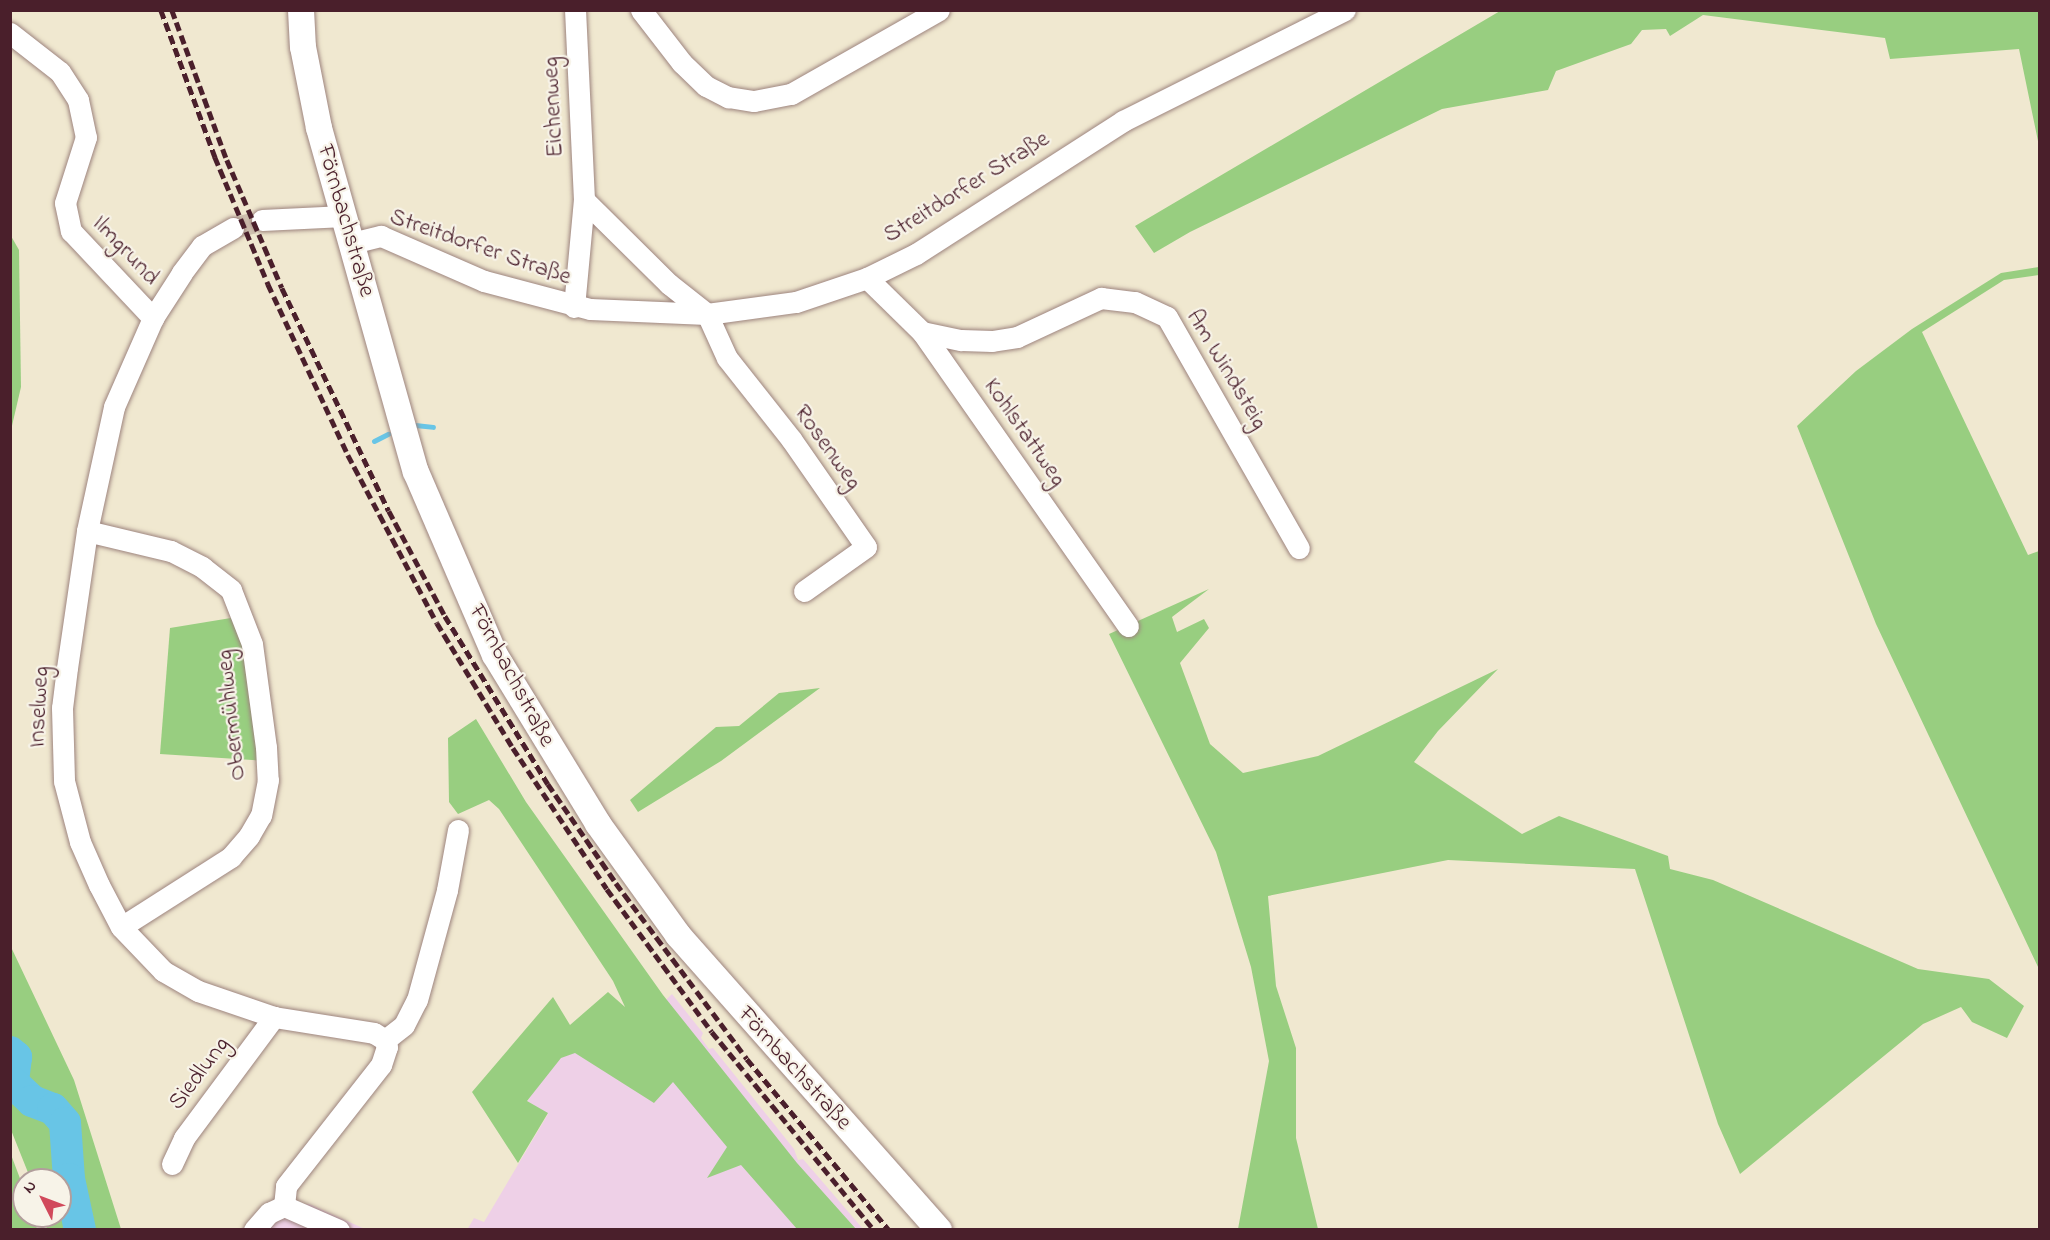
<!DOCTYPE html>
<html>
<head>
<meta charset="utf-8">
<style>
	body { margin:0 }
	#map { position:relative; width:2050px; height:1240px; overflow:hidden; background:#f0e8d0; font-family:"Indie Flower",sans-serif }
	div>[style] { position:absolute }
	.built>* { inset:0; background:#eed0e7 }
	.green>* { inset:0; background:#98ce80 }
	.stream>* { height:5px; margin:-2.5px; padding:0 2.5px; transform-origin:2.5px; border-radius:2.5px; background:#68c5e6 }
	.river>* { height:32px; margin:-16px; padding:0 16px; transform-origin:16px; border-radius:16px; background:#68c5e6 }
	.minor-tunnel>* { height:21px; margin-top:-10.5px; transform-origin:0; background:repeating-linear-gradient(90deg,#cfc0af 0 21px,transparent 0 31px) }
	.roads { filter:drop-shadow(0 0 2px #9d847e) drop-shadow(0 0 2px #9d847e) }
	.minor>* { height:21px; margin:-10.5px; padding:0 10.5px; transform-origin:10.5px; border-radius:10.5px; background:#fff }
	.tertiary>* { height:26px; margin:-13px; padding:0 13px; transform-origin:13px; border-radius:13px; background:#fff }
	.rail>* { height:4.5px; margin-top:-2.25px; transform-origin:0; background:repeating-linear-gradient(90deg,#4a1f2b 0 9px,transparent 0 13.5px) }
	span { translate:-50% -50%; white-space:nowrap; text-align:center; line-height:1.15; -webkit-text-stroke:4.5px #f7f3e8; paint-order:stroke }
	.street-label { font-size:24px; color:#4a1f2b }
	.frame { position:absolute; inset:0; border:12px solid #4a1f2b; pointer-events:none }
	.north { position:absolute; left:12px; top:1168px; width:60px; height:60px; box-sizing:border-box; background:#f7f3e8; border:2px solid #b29e9c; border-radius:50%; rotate:312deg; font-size:16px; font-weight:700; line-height:24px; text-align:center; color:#4a1f2b }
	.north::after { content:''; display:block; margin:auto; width:21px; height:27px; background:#d1495b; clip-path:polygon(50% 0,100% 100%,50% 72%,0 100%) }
</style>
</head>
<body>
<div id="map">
	<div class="built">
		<i style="clip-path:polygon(672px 994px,703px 1033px,701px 1038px,709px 1049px,713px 1048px,794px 1149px,798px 1160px,803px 1159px,863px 1229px,467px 1230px,474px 1218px,484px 1222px,548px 1114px,527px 1101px,550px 1070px,561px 1057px,634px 1031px)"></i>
		<i style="clip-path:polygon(309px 1204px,365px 1229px,254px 1230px,284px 1206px)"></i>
	</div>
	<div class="green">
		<i style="clip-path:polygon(1500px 11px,2039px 11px,2039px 146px,2019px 49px,1890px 59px,1885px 38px,1703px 15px,1670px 36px,1666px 29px,1642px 30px,1631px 44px,1556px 71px,1548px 90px,1442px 109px,1190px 232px,1154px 253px,1135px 226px)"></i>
		<i style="clip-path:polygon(11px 236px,19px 250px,21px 387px,11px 430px)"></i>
		<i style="clip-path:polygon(2039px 267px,2039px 275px,2004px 280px,1922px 332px,2028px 555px,2039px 551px,2039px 969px,1876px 624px,1797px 426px,1856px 371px,1912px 329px,2001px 273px)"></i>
		<i style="clip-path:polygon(1209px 589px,1172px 617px,1177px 632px,1204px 619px,1209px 628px,1180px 663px,1210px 744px,1243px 773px,1318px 756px,1498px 669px,1438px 731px,1414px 762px,1522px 834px,1559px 816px,1668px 856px,1670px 869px,1713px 880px,1918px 969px,1989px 979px,2024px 1006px,2007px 1038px,1972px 1022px,1961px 1007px,1923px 1024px,1740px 1174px,1718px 1124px,1635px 869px,1448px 860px,1268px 896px,1276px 986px,1296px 1048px,1296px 1138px,1318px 1229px,1238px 1229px,1269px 1061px,1251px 967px,1216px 852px,1109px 634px)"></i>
		<i style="clip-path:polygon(243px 616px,267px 761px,160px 754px,170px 628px)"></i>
		<i style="clip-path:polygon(820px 688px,721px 761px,638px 812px,630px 800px,716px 727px,739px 726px,779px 693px)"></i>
		<i style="clip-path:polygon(476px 719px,526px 802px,663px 995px,797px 1163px,856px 1229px,797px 1229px,741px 1165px,707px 1178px,727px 1147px,673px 1082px,654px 1103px,575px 1053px,561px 1058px,527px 1101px,548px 1113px,518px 1163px,472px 1092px,553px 997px,570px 1025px,608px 992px,625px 1007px,613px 981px,499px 809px,489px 800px,458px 814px,449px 802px,448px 738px)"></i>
		<i style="clip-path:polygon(11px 947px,74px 1080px,121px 1229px,47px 1229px,43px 1216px,60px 1216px,60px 1180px,31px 1180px,11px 1130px)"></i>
		<i style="clip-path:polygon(10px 1152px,24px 1189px,24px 1216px,33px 1216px,37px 1229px,11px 1229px)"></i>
	</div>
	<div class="stream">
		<i style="left:415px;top:425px;width:18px;rotate:6deg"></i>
		<i style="left:374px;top:441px;width:16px;rotate:-27deg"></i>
	</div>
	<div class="river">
		<i style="left:10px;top:1052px;width:8px;rotate:40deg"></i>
		<i style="left:16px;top:1057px;width:26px;rotate:97deg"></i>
		<i style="left:13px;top:1083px;width:26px;rotate:43deg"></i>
		<i style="left:32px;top:1101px;width:22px;rotate:21deg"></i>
		<i style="left:53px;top:1109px;width:18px;rotate:49deg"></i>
		<i style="left:65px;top:1123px;width:56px;rotate:85.9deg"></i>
		<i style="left:69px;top:1179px;width:52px;rotate:77.8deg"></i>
	</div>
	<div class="minor-tunnel">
		<i style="left:233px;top:228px;width:30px;rotate:-15deg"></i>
	</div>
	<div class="roads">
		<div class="minor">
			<i style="left:641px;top:10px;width:67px;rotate:52.3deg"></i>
			<i style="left:682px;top:63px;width:33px;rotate:44deg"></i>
			<i style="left:706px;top:86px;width:25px;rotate:27deg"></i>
			<i style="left:728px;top:97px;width:26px;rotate:9deg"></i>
			<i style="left:754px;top:101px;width:38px;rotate:-11deg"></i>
			<i style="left:791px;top:94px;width:170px;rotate:-29.6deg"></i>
			<i style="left:10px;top:33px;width:63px;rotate:38deg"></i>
			<i style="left:60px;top:72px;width:33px;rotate:57deg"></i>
			<i style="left:78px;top:100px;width:38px;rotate:78deg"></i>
			<i style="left:86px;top:137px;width:69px;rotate:107.7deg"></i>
			<i style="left:65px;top:203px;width:29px;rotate:78deg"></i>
			<i style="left:71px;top:231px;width:120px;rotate:46.7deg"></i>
			<i style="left:584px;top:200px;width:120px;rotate:44.7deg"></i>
			<i style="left:669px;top:284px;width:48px;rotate:38.3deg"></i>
			<i style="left:707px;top:314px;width:48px;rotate:65.6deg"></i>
			<i style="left:727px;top:358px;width:103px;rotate:51.7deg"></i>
			<i style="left:791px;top:439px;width:131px;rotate:55.2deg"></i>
			<i style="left:866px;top:547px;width:76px;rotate:144.6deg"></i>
			<i style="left:262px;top:220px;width:82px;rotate:-2.8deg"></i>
			<i style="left:233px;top:228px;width:36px;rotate:150deg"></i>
			<i style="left:202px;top:246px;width:34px;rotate:127deg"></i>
			<i style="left:182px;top:273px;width:54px;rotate:122.8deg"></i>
			<i style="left:153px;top:318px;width:97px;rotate:113.7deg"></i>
			<i style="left:114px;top:407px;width:127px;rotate:102.3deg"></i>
			<i style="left:87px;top:531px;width:138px;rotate:98.3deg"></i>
			<i style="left:67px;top:668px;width:40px;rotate:97.1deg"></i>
			<i style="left:62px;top:708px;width:73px;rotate:88.4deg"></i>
			<i style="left:64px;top:781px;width:63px;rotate:75.3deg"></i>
			<i style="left:80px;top:842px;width:47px;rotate:66.2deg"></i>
			<i style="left:99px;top:885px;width:47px;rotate:62.4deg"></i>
			<i style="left:121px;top:927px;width:61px;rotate:46.3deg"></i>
			<i style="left:163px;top:971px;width:40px;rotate:29.7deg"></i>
			<i style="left:198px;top:991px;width:80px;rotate:18.9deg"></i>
			<i style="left:274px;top:1017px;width:101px;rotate:9.1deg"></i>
			<i style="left:374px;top:1033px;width:13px;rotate:32deg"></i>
			<i style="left:352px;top:243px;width:30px;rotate:-14deg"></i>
			<i style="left:381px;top:236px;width:112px;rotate:23.6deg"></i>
			<i style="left:484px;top:281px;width:110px;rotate:14.8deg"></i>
			<i style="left:590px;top:309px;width:117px;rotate:2.4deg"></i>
			<i style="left:707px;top:314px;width:90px;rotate:-7.7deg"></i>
			<i style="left:796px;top:302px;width:75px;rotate:-18.7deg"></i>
			<i style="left:867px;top:278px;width:55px;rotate:-26.1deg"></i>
			<i style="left:916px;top:254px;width:246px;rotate:-32.7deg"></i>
			<i style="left:1123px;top:121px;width:248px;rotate:-26.6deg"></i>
			<i style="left:867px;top:278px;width:77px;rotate:44.5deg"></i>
			<i style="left:922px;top:332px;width:359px;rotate:55deg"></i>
			<i style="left:574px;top:307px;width:107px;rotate:-84.7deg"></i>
			<i style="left:584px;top:200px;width:190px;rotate:-92.7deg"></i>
			<i style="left:922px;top:332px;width:40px;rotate:12deg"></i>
			<i style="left:961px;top:340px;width:31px;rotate:2deg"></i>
			<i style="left:992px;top:341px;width:25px;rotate:-9deg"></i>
			<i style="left:1017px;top:337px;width:93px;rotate:-24.9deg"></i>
			<i style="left:1101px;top:298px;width:34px;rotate:7deg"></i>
			<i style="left:1135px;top:302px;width:35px;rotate:25deg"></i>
			<i style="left:1167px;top:317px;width:266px;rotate:60.3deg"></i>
			<i style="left:87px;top:531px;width:86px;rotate:13.4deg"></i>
			<i style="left:171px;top:551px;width:35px;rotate:27deg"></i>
			<i style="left:202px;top:567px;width:37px;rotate:38deg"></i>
			<i style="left:231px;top:590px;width:58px;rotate:68.7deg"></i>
			<i style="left:252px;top:644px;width:104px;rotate:82.3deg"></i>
			<i style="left:266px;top:747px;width:33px;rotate:87deg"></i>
			<i style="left:268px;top:780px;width:36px;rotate:101deg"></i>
			<i style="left:261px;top:815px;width:24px;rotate:120deg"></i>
			<i style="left:249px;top:836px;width:28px;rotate:131deg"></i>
			<i style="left:231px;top:857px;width:130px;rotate:147.5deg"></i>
			<i style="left:385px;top:1040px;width:24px;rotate:-38deg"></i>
			<i style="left:404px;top:1025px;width:28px;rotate:-63deg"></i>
			<i style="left:417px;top:1000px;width:114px;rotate:-74.7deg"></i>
			<i style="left:447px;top:890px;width:61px;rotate:-79.6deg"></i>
			<i style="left:172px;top:1164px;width:29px;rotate:-65deg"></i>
			<i style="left:184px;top:1138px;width:151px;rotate:-53.4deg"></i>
			<i style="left:284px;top:1206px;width:20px;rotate:-84deg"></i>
			<i style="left:286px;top:1186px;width:154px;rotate:-51.9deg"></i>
			<i style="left:381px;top:1065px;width:19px;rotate:-72deg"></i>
			<i style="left:387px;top:1047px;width:7px;rotate:-106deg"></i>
			<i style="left:254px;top:1230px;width:23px;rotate:-49deg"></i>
			<i style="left:269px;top:1213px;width:17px;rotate:-25deg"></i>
			<i style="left:284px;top:1206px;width:60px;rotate:23.6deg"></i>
		</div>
		<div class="tertiary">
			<i style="left:301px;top:10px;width:37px;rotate:87deg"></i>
			<i style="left:303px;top:47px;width:83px;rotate:78.8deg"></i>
			<i style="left:319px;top:128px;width:357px;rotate:74.3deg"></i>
			<i style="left:416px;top:472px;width:199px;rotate:66.7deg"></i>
			<i style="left:495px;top:655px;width:198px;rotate:58.6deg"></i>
			<i style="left:598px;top:824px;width:137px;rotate:54.2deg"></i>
			<i style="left:678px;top:935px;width:394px;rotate:48.5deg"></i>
		</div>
	</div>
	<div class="rail">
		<i style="left:161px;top:10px;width:157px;rotate:69.8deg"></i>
		<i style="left:215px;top:157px;width:138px;rotate:67.3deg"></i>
		<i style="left:268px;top:284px;width:189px;rotate:64.9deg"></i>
		<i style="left:348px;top:455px;width:190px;rotate:62.1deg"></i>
		<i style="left:437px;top:623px;width:146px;rotate:58.7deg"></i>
		<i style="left:513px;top:748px;width:169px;rotate:56.3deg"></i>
		<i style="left:607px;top:889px;width:177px;rotate:53.7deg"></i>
		<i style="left:712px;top:1032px;width:256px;rotate:50.7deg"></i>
		<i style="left:172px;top:10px;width:160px;rotate:69.9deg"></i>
		<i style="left:227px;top:160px;width:139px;rotate:66.7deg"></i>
		<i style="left:282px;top:288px;width:247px;rotate:64.4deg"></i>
		<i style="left:389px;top:511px;width:119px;rotate:61.9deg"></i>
		<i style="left:445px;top:616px;width:197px;rotate:58.5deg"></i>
		<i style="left:548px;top:784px;width:120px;rotate:55.5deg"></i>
		<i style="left:616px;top:883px;width:219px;rotate:53.3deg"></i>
		<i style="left:747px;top:1059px;width:222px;rotate:50.3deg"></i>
	</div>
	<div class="street-label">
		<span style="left:554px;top:107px;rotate:-93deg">Eichenweg</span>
		<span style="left:967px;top:188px;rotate:-32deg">Streitdorfer Straße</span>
		<span style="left:345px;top:221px;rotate:74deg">Förnbachstraße</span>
		<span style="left:480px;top:248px;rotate:19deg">Streitdorfer Straße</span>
		<span style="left:125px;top:251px;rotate:47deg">Ilmgrund</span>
		<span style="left:1226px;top:370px;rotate:59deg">Am Windsteig</span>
		<span style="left:1024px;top:433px;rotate:55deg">Kohlstattweg</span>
		<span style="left:827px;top:448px;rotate:54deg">Rosenweg</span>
		<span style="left:511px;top:676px;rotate:62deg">Förnbachstraße</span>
		<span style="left:40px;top:707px;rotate:-87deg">Inselweg</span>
		<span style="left:232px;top:715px;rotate:-96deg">Obermühlweg</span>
		<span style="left:794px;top:1069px;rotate:48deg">Förnbachstraße</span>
		<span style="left:200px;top:1074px;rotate:-53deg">Siedlung</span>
	</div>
	<div class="frame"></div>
	<div class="north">N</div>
</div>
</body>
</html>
